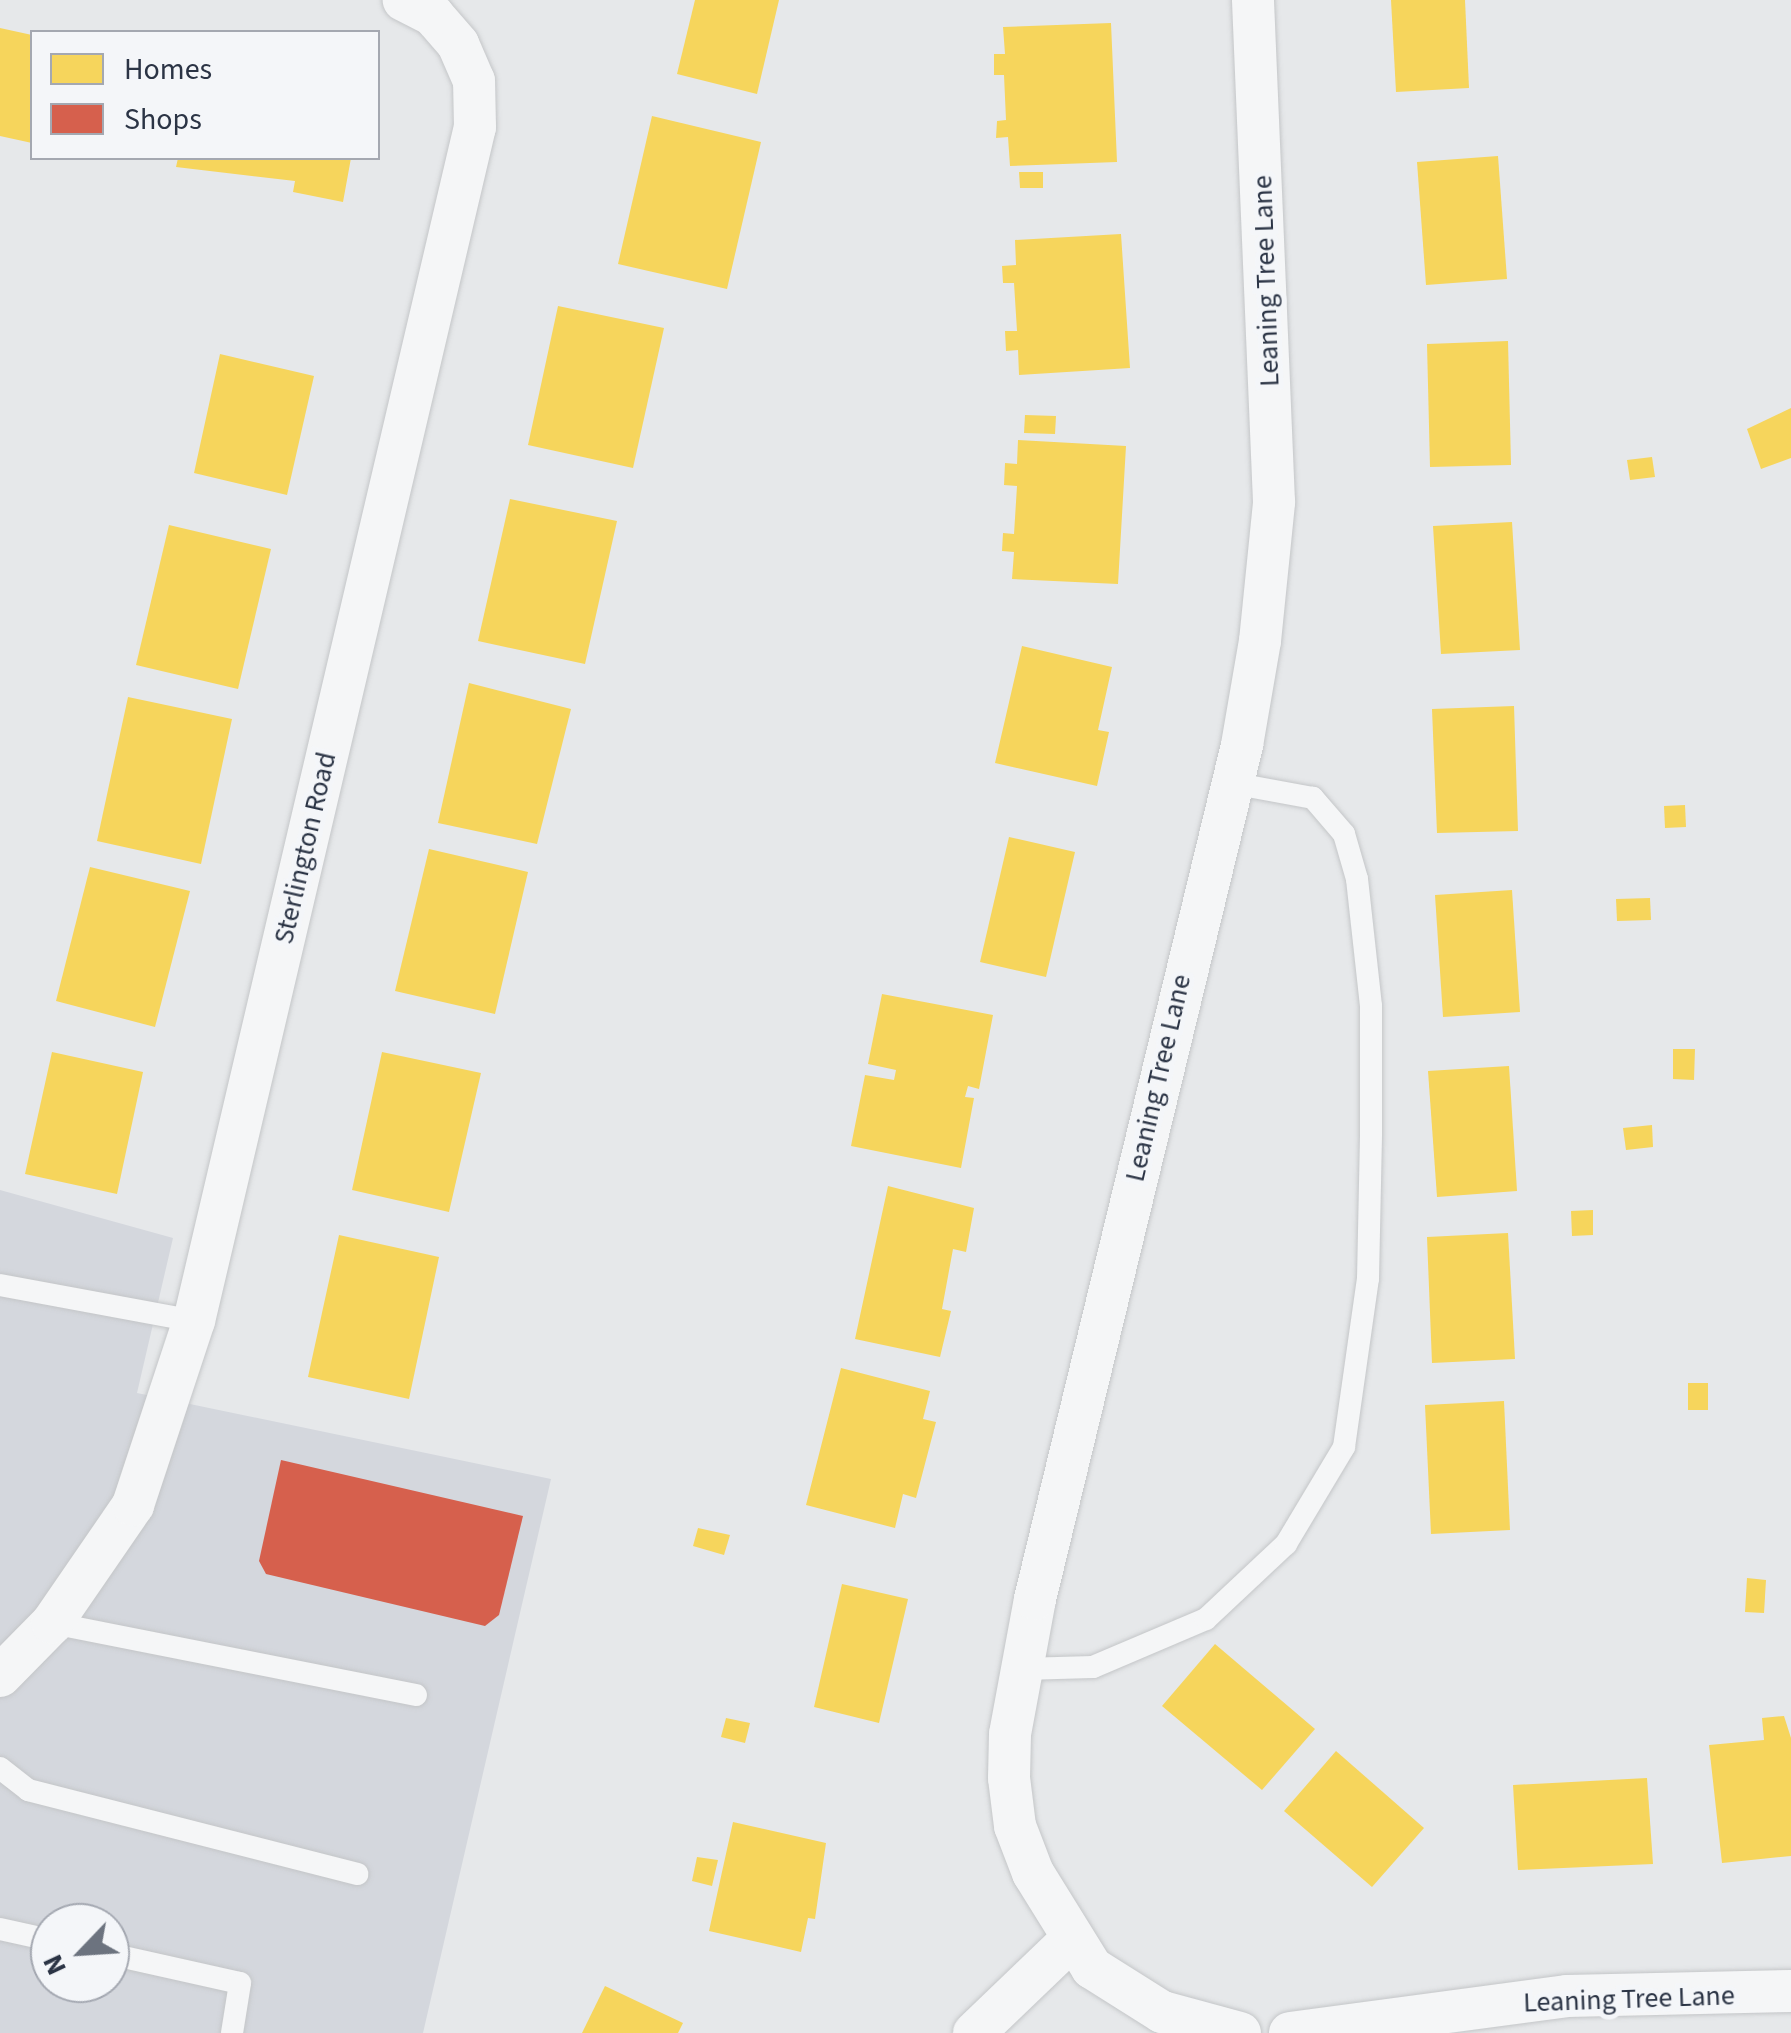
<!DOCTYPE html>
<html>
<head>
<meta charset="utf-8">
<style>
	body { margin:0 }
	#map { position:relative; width:1791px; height:2033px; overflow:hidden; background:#e6e8ea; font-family:"Source Sans 3",sans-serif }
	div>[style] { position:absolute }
	.built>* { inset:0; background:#d4d7dd }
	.homes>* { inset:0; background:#f6d55c }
	.shops>* { inset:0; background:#d6604d }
	.roads { filter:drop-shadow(0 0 2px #c4c6c8) drop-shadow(0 0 2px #c4c6c8) }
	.lane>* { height:22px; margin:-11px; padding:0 11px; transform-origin:11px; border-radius:11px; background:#f5f6f7 }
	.street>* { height:42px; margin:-21px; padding:0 21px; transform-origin:21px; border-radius:21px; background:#f5f6f7 }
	span { translate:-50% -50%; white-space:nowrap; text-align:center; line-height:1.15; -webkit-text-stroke:10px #f4f6f9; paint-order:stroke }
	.street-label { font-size:28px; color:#2b3445 }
	.legend { position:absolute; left:30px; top:30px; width:350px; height:130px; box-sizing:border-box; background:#f4f6f9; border:2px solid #a4a8b1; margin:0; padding:12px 18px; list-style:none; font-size:30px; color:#2b3445 }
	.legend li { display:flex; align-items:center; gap:20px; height:50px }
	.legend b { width:50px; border:2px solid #a4a8b1 }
	.north { position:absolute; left:30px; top:1903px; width:100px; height:100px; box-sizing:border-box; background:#f4f6f9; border:2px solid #a4a8b1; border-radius:50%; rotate:245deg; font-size:28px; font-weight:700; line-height:40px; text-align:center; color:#2b3445 }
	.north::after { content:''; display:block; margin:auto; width:35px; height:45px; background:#6c737f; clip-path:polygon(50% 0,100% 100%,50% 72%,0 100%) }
</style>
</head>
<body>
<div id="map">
	<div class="built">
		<i style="clip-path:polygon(evenodd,0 1190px,173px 1238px,137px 1393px,551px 1479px,423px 2033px,0 2033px,0 1190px,50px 1923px,110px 1923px,110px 1983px,50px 1983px,50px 1923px)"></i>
	</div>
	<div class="homes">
		<i style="clip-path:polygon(695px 0,779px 0,757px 94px,677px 74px)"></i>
		<i style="clip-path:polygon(1391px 0,1465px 0,1469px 88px,1396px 92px)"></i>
		<i style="clip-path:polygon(1111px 23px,1117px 162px,1010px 166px,1008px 137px,996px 138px,997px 121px,1006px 120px,1004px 75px,994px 75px,994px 54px,1005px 54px,1003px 27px)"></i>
		<i style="clip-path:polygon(0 28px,32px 35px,32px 143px,0 136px)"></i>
		<i style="clip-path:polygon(652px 116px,761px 142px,727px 289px,618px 264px)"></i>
		<i style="clip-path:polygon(1498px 156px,1507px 279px,1426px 285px,1417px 162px)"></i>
		<i style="clip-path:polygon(178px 158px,351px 158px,343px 202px,293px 192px,295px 181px,176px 167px)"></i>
		<i style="clip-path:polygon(1019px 172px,1043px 172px,1043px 188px,1020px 188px)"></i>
		<i style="clip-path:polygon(1121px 234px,1130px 368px,1019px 375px,1018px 350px,1006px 351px,1005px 331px,1017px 331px,1014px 283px,1003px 283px,1002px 266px,1016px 265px,1015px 240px)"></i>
		<i style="clip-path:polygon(558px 306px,664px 328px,633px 468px,528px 445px)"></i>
		<i style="clip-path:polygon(1508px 341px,1511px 465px,1430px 467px,1427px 344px)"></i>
		<i style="clip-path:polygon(220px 354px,314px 376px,287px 495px,194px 473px)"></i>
		<i style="clip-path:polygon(1791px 408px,1791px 458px,1761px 469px,1747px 429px)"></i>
		<i style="clip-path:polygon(1025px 415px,1056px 416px,1055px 434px,1024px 433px)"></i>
		<i style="clip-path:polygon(1018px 440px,1126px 446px,1118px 584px,1012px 579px,1014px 552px,1002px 551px,1003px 533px,1014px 534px,1017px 486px,1004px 485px,1005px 463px,1017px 464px)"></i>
		<i style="clip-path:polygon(1652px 457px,1655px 477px,1630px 480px,1627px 460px)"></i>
		<i style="clip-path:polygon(510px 499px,617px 521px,585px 664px,478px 641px)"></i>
		<i style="clip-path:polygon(1512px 522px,1520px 650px,1441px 654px,1433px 526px)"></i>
		<i style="clip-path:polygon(169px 525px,271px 549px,238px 689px,136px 665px)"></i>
		<i style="clip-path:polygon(1022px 646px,1112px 667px,1098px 730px,1109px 732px,1097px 786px,995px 763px)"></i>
		<i style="clip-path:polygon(469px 683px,571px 709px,537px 844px,438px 823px)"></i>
		<i style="clip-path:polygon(128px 697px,232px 719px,201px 864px,97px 841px)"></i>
		<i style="clip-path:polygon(1514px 706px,1518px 831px,1437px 833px,1432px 709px)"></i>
		<i style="clip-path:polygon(1685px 805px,1686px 827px,1665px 828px,1664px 806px)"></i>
		<i style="clip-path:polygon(1009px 837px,1075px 852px,1046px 977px,980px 962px)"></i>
		<i style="clip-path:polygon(429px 849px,528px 872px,495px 1014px,395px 991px)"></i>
		<i style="clip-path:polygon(90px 867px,190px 891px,155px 1027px,56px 1001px)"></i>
		<i style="clip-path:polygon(1512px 890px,1520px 1012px,1443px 1017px,1435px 895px)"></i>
		<i style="clip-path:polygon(1650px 898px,1651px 920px,1617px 921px,1616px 899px)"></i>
		<i style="clip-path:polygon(882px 994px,993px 1015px,979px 1089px,968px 1086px,965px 1097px,974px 1098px,961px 1168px,851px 1146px,865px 1075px,894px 1080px,896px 1070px,868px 1064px)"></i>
		<i style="clip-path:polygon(1673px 1049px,1695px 1049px,1694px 1080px,1673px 1079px)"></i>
		<i style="clip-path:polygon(52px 1052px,143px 1072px,117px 1194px,25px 1174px)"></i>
		<i style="clip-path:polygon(382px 1052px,481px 1073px,449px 1212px,352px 1190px)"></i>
		<i style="clip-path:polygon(1509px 1066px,1517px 1191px,1437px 1197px,1428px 1071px)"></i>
		<i style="clip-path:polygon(1652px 1125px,1653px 1147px,1626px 1150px,1623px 1128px)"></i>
		<i style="clip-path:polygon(888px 1186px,974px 1208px,966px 1252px,953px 1249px,942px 1309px,951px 1311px,940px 1357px,855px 1339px)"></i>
		<i style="clip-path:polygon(1593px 1210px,1593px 1235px,1572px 1236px,1571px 1211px)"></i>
		<i style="clip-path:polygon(1508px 1233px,1515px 1359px,1432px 1363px,1427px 1237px)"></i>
		<i style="clip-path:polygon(339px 1235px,439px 1257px,409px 1399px,308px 1377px)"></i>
		<i style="clip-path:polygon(841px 1368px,930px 1391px,923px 1419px,936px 1422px,916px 1498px,903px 1494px,895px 1528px,806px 1505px)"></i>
		<i style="clip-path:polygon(1688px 1383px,1708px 1383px,1708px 1410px,1688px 1410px)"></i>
		<i style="clip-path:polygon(1504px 1401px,1510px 1530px,1431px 1534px,1425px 1405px)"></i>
		<i style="clip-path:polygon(698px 1528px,730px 1535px,724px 1555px,693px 1546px)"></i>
		<i style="clip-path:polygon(1747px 1578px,1766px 1580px,1764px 1613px,1745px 1612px)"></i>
		<i style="clip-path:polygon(842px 1584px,908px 1599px,879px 1723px,814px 1707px)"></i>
		<i style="clip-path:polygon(1215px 1644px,1315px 1729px,1262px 1790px,1162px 1706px)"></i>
		<i style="clip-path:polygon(1784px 1716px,1791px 1738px,1791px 1856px,1722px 1863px,1709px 1745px,1764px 1740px,1762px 1718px)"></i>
		<i style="clip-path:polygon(726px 1718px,750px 1723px,745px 1743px,721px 1737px)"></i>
		<i style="clip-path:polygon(1336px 1751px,1424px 1828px,1372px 1887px,1284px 1811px)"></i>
		<i style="clip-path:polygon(1647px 1778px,1653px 1864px,1518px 1870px,1513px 1785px)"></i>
		<i style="clip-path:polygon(733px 1822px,826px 1843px,815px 1919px,808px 1918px,801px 1952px,709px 1931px)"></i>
		<i style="clip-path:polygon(697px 1857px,718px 1860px,712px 1886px,692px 1881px)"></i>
		<i style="clip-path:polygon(605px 1986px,683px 2023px,678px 2033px,582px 2033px)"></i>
	</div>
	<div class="shops">
		<i style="clip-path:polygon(281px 1460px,523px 1516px,499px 1615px,485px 1626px,266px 1574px,259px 1561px)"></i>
	</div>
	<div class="roads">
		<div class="lane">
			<i style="left:0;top:1285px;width:197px;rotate:10.5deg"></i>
			<i style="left:52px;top:1623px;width:371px;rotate:11.2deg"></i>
			<i style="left:1022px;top:1669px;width:71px;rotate:-1.6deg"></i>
			<i style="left:1093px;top:1667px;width:123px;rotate:-23deg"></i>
			<i style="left:1206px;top:1619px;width:110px;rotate:-43.2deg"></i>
			<i style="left:1286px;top:1544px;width:113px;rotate:-59.1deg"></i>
			<i style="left:1344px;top:1447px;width:170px;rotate:-81.9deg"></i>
			<i style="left:1368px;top:1279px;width:145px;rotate:-88.8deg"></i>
			<i style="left:1371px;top:1134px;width:128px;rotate:-90deg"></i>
			<i style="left:1371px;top:1006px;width:128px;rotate:-96.3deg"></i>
			<i style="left:1357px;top:879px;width:47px;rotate:-106.1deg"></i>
			<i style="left:1344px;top:834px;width:48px;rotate:-130.7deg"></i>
			<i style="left:1313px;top:798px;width:83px;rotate:-169.6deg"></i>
			<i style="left:0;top:1768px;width:36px;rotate:38deg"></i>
			<i style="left:28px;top:1790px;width:340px;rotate:14.3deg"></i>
			<i style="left:0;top:1929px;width:51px;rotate:12.4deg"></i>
			<i style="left:110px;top:1954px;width:133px;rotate:12.6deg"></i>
			<i style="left:240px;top:1983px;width:51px;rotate:99.1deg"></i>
		</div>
		<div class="street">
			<i style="left:0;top:1676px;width:74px;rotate:-45.5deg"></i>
			<i style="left:52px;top:1623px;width:143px;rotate:-55.5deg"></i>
			<i style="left:133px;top:1505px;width:194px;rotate:-71.7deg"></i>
			<i style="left:194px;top:1321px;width:1227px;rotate:-76.76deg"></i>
			<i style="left:475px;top:127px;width:46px;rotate:-91.2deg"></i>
			<i style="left:474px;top:81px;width:40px;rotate:-113.4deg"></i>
			<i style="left:458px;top:44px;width:38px;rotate:-131deg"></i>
			<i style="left:433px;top:15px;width:33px;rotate:-153deg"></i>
			<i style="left:974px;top:2033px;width:133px;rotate:-43.8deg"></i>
			<i style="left:1240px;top:2033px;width:81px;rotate:-164.9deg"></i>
			<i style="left:1162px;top:2012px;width:83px;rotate:-147.8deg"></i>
			<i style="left:1092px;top:1968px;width:112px;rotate:-121.8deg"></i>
			<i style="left:1033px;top:1873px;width:50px;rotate:-111deg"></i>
			<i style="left:1015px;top:1826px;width:48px;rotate:-97.1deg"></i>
			<i style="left:1009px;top:1778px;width:44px;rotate:-88.7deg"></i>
			<i style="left:1010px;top:1734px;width:137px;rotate:-79.5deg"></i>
			<i style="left:1035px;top:1599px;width:879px;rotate:-76.37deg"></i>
			<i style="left:1242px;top:745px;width:106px;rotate:-80.2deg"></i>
			<i style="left:1260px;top:641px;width:140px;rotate:-84.2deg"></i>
			<i style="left:1274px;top:502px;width:502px;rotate:-92.4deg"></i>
			<i style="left:1290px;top:2033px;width:279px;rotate:-7.6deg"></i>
			<i style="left:1567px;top:1996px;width:224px;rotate:-1.3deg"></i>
		</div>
	</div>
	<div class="street-label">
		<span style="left:1266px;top:281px;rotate:-92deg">Leaning Tree Lane</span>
		<span style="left:305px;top:848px;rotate:-77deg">Sterlington Road</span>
		<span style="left:1158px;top:1078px;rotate:-77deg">Leaning Tree Lane</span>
		<span style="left:1629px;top:1999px;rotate:-2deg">Leaning Tree Lane</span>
	</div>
	<ul class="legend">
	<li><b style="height:28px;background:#f6d55c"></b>Homes</li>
	<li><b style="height:28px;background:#d6604d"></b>Shops</li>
	</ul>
	<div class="north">N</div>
</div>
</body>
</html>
